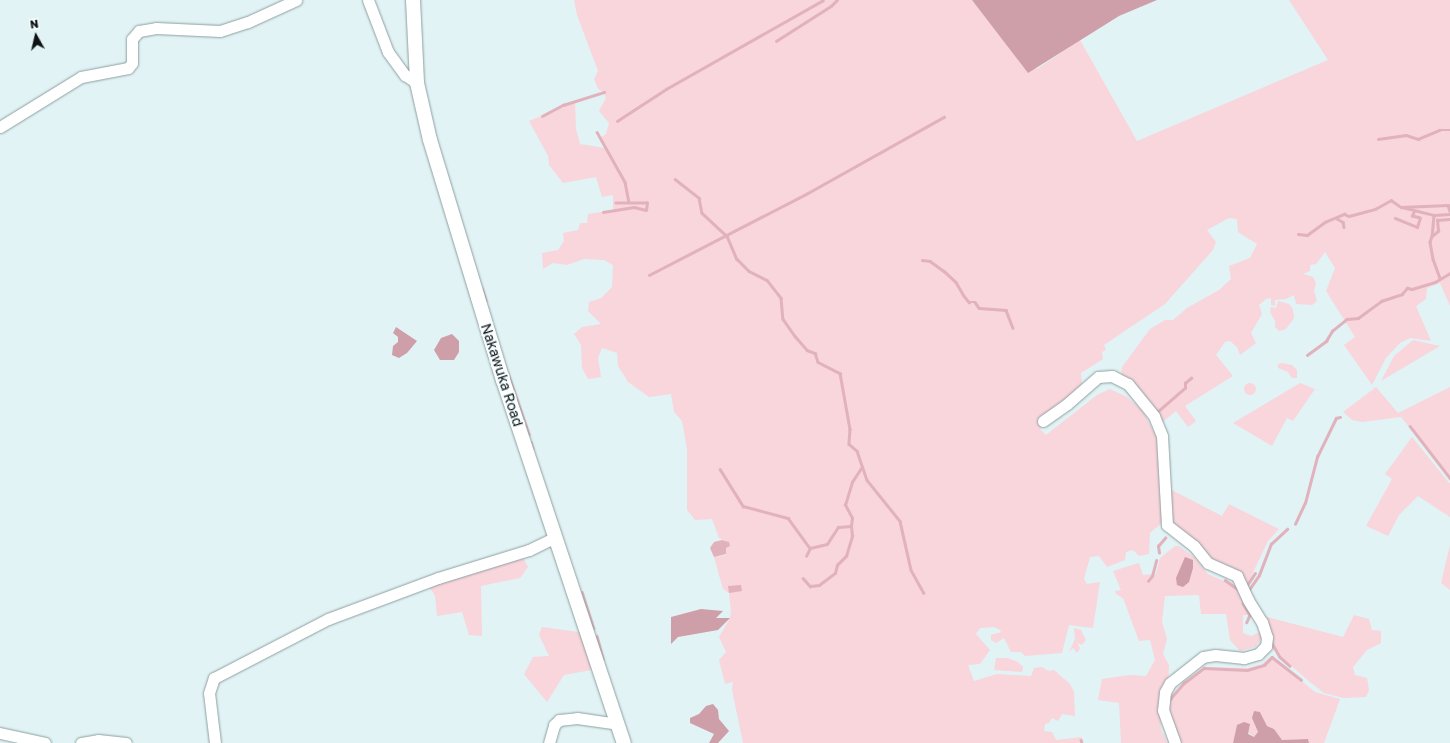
<!DOCTYPE html>
<html>
<head>
<meta charset="utf-8">
<style>
	body { margin:0 }
	#map { position:relative; width:1450px; height:743px; overflow:hidden; background:#e1f3f5; font-family:"Golos Text",sans-serif }
	div>[style] { position:absolute }
	.green>* { inset:0; background:#f9d5dc }
	.round { border-radius:50% }
	.forest>* { inset:0; background:#ce9fa8 }
	.water>* { inset:0; background:#e1b2bb }
	.stream>* { height:2.5px; margin:-1.25px; padding:0 1.25px; transform-origin:1.25px; border-radius:1.25px; background:#e1b2bb }
	.roads { filter:drop-shadow(0 0 1px #8e9fa0) drop-shadow(0 0 1px #8e9fa0) }
	.minor>* { height:11px; margin:-5.5px; padding:0 5.5px; transform-origin:5.5px; border-radius:5.5px; background:#fff }
	.major>* { height:14px; margin:-7px; padding:0 7px; transform-origin:7px; border-radius:7px; background:#fff }
	span { translate:-50% -50%; white-space:nowrap; text-align:center; line-height:1.15; -webkit-text-stroke:3.5px #f7feff; paint-order:stroke }
	.street-label { font-size:14px; color:#0e1415 }
	.north { position:absolute; left:16px; top:16px; width:40px; height:40px; -webkit-text-stroke:3px #f7feff; paint-order:stroke; rotate:352deg; font-size:11px; font-weight:700; line-height:16px; text-align:center; color:#0e1415 }
	.north::after { content:''; display:block; margin:auto; width:14px; height:18px; background:#0e1415; clip-path:polygon(50% 0,100% 100%,50% 72%,0 100%) }
</style>
</head>
<body>
<div id="map">
	<div class="green">
		<i style="clip-path:polygon(574px 0,972px 0,1037px 69px,1080px 40px,1137px 141px,1328px 60px,1289px 0,1450px 0,1450px 306px,1440px 283px,1427px 288px,1426px 299px,1416px 306px,1431px 341px,1410px 338px,1400px 343px,1386px 358px,1372px 385px,1344px 345px,1355px 337px,1326px 291px,1335px 268px,1325px 252px,1316px 264px,1310px 265px,1310px 271px,1303px 274px,1313px 277px,1316px 283px,1314px 291px,1317px 301px,1312px 305px,1296px 304px,1294px 295px,1286px 299px,1275px 300px,1275px 306px,1271px 305px,1271px 298px,1266px 299px,1259px 305px,1262px 314px,1251px 333px,1256px 343px,1240px 355px,1237px 347px,1230px 341px,1225px 342px,1216px 355px,1233px 376px,1185px 406px,1196px 421px,1188px 427px,1176px 411px,1160px 424px,1120px 383px,1122px 367px,1150px 329px,1165px 320px,1173px 320px,1187px 308px,1219px 290px,1231px 279px,1229px 266px,1250px 258px,1257px 244px,1238px 232px,1237px 219px,1229px 218px,1207px 230px,1216px 242px,1213px 250px,1165px 304px,1104px 345px,1106px 350px,1102px 352px,1103px 359px,1081px 373px,1083px 395px,1040px 429px,1046px 435px,1097px 395px,1110px 389px,1127px 397px,1143px 411px,1160px 444px,1164px 521px,1150px 533px,1149px 554px,1139px 556px,1133px 550px,1126px 552px,1125px 560px,1107px 567px,1099px 556px,1090px 557px,1084px 579px,1087px 584px,1100px 582px,1093px 628px,1069px 625px,1062px 653px,1025px 656px,1021px 652px,1011px 652px,1004px 638px,996px 643px,991px 640px,991px 635px,1001px 632px,1000px 630px,994px 627px,980px 628px,976px 634px,990px 650px,980px 664px,968px 665px,974px 681px,997px 674px,1031px 676px,1034px 668px,1042px 667px,1048px 671px,1054px 670px,1070px 684px,1074px 692px,1075px 716px,1062px 714px,1058px 721px,1052px 718px,1049px 723px,1045px 724px,1044px 731px,1052px 732px,1056px 740px,1082px 737px,1083px 743px,743px 743px,732px 690px,733px 682px,725px 684px,719px 660px,726px 652px,719px 637px,730px 618px,731px 611px,729px 593px,723px 589px,714px 557px,726px 555px,726px 548px,730px 546px,728px 542px,719px 538px,712px 519px,695px 520px,687px 510px,687px 449px,682px 421px,674px 412px,671px 394px,649px 397px,628px 382px,618px 366px,617px 353px,602px 348px,598px 358px,601px 377px,588px 379px,582px 368px,581px 345px,574px 334px,582px 327px,601px 324px,588px 311px,589px 302px,601px 298px,612px 287px,613px 265px,604px 260px,584px 259px,567px 265px,553px 263px,543px 269px,542px 253px,558px 250px,564px 241px,563px 233px,578px 230px,580px 223px,587px 223px,588px 214px,613px 210px,613px 195px,602px 197px,596px 177px,563px 183px,549px 165px,548px 156px,529px 121px,575px 102px,576px 129px,580px 144px,605px 148px,600px 138px,606px 134px,609px 123px,599px 111px,606px 98px,604px 92px,598px 89px,594px 79px,598px 71px,577px 15px)"></i>
		<i style="clip-path:polygon(1278px 301px,1289px 304px,1293px 309px,1294px 318px,1286px 329px,1279px 331px,1275px 327px,1275px 321px,1270px 312px,1271px 307px,1276px 308px)"></i>
		<i style="clip-path:polygon(1413px 340px,1440px 346px,1381px 381px,1394px 356px)"></i>
		<i style="clip-path:polygon(1282px 363px,1292px 365px,1297px 370px,1297px 378px,1292px 378px,1288px 372px,1278px 368px,1278px 364px)"></i>
		<i class="round" style="left:1244px;top:383px;width:12px;height:12px"></i>
		<i style="clip-path:polygon(1300px 383px,1315px 389px,1293px 421px,1287px 418px,1272px 446px,1233px 423px)"></i>
		<i style="clip-path:polygon(1376px 387px,1398px 413px,1450px 387px,1450px 478px,1401px 417px,1362px 422px,1352px 420px,1343px 412px)"></i>
		<i style="clip-path:polygon(1412px 437px,1450px 484px,1450px 517px,1418px 496px,1399px 515px,1388px 536px,1366px 526px,1392px 479px,1385px 474px)"></i>
		<i style="clip-path:polygon(1168px 488px,1222px 516px,1229px 504px,1279px 529px,1268px 541px,1247px 585px,1243px 586px,1210px 569px,1189px 548px,1173px 537px)"></i>
		<i style="clip-path:polygon(1450px 545px,1450px 590px,1441px 583px)"></i>
		<i style="clip-path:polygon(1175px 546px,1179px 546px,1195px 558px,1208px 574px,1239px 588px,1250px 615px,1243px 615px,1243px 633px,1251px 636px,1260px 632px,1261px 639px,1255px 647px,1240px 651px,1230px 640px,1226px 614px,1201px 614px,1199px 595px,1165px 596px,1162px 622px,1167px 639px,1163px 654px,1169px 665px,1168px 690px,1160px 713px,1161px 730px,1168px 743px,1121px 743px,1119px 703px,1098px 700px,1102px 679px,1129px 675px,1146px 676px,1155px 660px,1150px 640px,1139px 641px,1123px 598px,1116px 594px,1115px 591px,1121px 590px,1113px 571px,1139px 563px,1143px 575px,1156px 574px,1160px 558px)"></i>
		<i style="clip-path:polygon(522px 555px,528px 567px,520px 578px,481px 586px,482px 636px,469px 635px,462px 612px,437px 616px,435px 596px,427px 583px)"></i>
		<i style="clip-path:polygon(1252px 613px,1343px 637px,1354px 615px,1369px 619px,1372px 630px,1381px 631px,1381px 643px,1367px 650px,1353px 667px,1355px 675px,1367px 678px,1369px 690px,1366px 697px,1344px 698px,1324px 693px,1311px 683px,1273px 650px)"></i>
		<i style="clip-path:polygon(542px 627px,586px 633px,597px 669px,564px 675px,547px 702px,524px 674px,533px 657px,549px 656px,539px 635px)"></i>
		<i style="clip-path:polygon(1074px 628px,1081px 630px,1086px 640px,1082px 645px,1077px 643px,1080px 648px,1077px 653px,1073px 648px,1069px 652px,1075px 639px)"></i>
		<i style="clip-path:polygon(1271px 656px,1315px 692px,1340px 699px,1324px 743px,1309px 743px,1308px 739px,1282px 740px,1274px 729px,1267px 726px,1260px 712px,1255px 725px,1258px 732px,1254px 737px,1237px 725px,1233px 743px,1173px 743px,1167px 727px,1168px 700px,1184px 682px,1206px 667px,1248px 668px,1262px 664px)"></i>
		<i style="clip-path:polygon(996px 658px,1008px 658px,1018px 662px,1023px 667px,1022px 672px,994px 670px)"></i>
	</div>
	<div class="forest">
		<i style="clip-path:polygon(972px 0,1157px 0,1119px 16px,1028px 73px)"></i>
		<i style="clip-path:polygon(396px 327px,417px 341px,407px 353px,399px 358px,392px 355px,393px 346px,398px 342px,398px 337px,393px 333px)"></i>
		<i style="clip-path:polygon(452px 334px,459px 341px,459px 352px,454px 360px,440px 360px,434px 350px,441px 338px)"></i>
		<i style="clip-path:polygon(1185px 557px,1193px 560px,1193px 568px,1189px 582px,1183px 587px,1177px 585px,1176px 578px)"></i>
		<i style="clip-path:polygon(701px 609px,723px 611px,716px 618px,730px 618px,718px 630px,678px 637px,671px 644px,671px 617px)"></i>
		<i style="clip-path:polygon(713px 704px,718px 710px,719px 719px,729px 731px,718px 743px,709px 743px,714px 734px,690px 723px,690px 718px,699px 714px,706px 706px)"></i>
		<i style="clip-path:polygon(1254px 711px,1260px 712px,1267px 726px,1274px 729px,1282px 740px,1308px 739px,1309px 743px,1233px 743px,1237px 725px,1244px 722px,1250px 724px,1248px 734px,1254px 737px,1258px 732px,1252px 718px)"></i>
	</div>
	<div class="water">
		<i style="clip-path:polygon(722px 540px,729px 542px,730px 546px,726px 548px,726px 554px,714px 557px,710px 548px,714px 542px)"></i>
		<i style="clip-path:polygon(741px 585px,742px 591px,729px 593px,728px 586px)"></i>
	</div>
	<div class="stream">
		<i style="left:776px;top:41px;width:65px;rotate:-32.5deg"></i>
		<i style="left:831px;top:6px;width:8px;rotate:-45deg"></i>
		<i style="left:542px;top:116px;width:24px;rotate:-28deg"></i>
		<i style="left:563px;top:105px;width:43px;rotate:-17.6deg"></i>
		<i style="left:617px;top:121px;width:59px;rotate:-33.1deg"></i>
		<i style="left:666px;top:89px;width:180px;rotate:-29.5deg"></i>
		<i style="left:597px;top:132px;width:57px;rotate:60.8deg"></i>
		<i style="left:625px;top:182px;width:20px;rotate:79deg"></i>
		<i style="left:1378px;top:139px;width:28px;rotate:-8deg"></i>
		<i style="left:1406px;top:135px;width:13px;rotate:18deg"></i>
		<i style="left:1418px;top:139px;width:23px;rotate:-23deg"></i>
		<i style="left:1439px;top:130px;width:11px"></i>
		<i style="left:675px;top:179px;width:31px;rotate:38deg"></i>
		<i style="left:699px;top:198px;width:15px;rotate:79deg"></i>
		<i style="left:702px;top:213px;width:34px;rotate:43deg"></i>
		<i style="left:727px;top:236px;width:25px;rotate:67deg"></i>
		<i style="left:737px;top:259px;width:17px;rotate:45deg"></i>
		<i style="left:749px;top:271px;width:20px;rotate:27deg"></i>
		<i style="left:767px;top:280px;width:23px;rotate:52deg"></i>
		<i style="left:781px;top:298px;width:21px;rotate:85deg"></i>
		<i style="left:783px;top:319px;width:21px;rotate:55deg"></i>
		<i style="left:795px;top:336px;width:18px;rotate:49deg"></i>
		<i style="left:807px;top:350px;width:9px;rotate:21deg"></i>
		<i style="left:815px;top:353px;width:9px;rotate:72deg"></i>
		<i style="left:818px;top:362px;width:25px;rotate:27deg"></i>
		<i style="left:840px;top:373px;width:57px;rotate:79.9deg"></i>
		<i style="left:850px;top:429px;width:15px;rotate:94deg"></i>
		<i style="left:849px;top:444px;width:11px;rotate:41deg"></i>
		<i style="left:857px;top:451px;width:31px;rotate:71deg"></i>
		<i style="left:867px;top:480px;width:53px;rotate:51.2deg"></i>
		<i style="left:900px;top:521px;width:50px;rotate:77.3deg"></i>
		<i style="left:911px;top:570px;width:26px;rotate:61deg"></i>
		<i style="left:1402px;top:207px;width:33px;rotate:14deg"></i>
		<i style="left:1434px;top:215px;width:21px;rotate:95deg"></i>
		<i style="left:1432px;top:236px;width:8px;rotate:-40deg"></i>
		<i style="left:1438px;top:231px;width:11px;rotate:-95deg"></i>
		<i style="left:603px;top:212px;width:31px;rotate:-9deg"></i>
		<i style="left:634px;top:207px;width:12px;rotate:14deg"></i>
		<i style="left:646px;top:210px;width:7px;rotate:-82deg"></i>
		<i style="left:647px;top:203px;width:31px;rotate:180deg"></i>
		<i style="left:1434px;top:215px;width:16px;rotate:-4deg"></i>
		<i style="left:1336px;top:218px;width:8px;rotate:30deg"></i>
		<i style="left:1343px;top:222px;width:5px;rotate:79deg"></i>
		<i style="left:1395px;top:218px;width:24px;rotate:22deg"></i>
		<i style="left:1417px;top:227px;width:9px;rotate:-72deg"></i>
		<i style="left:1420px;top:218px;width:8px;rotate:-166deg"></i>
		<i style="left:1412px;top:216px;width:5px;rotate:-68deg"></i>
		<i style="left:1437px;top:220px;width:13px;rotate:-4deg"></i>
		<i style="left:1298px;top:234px;width:9px;rotate:6deg"></i>
		<i style="left:1307px;top:235px;width:22px;rotate:-36deg"></i>
		<i style="left:1325px;top:222px;width:21px;rotate:-23deg"></i>
		<i style="left:1344px;top:214px;width:5px;rotate:22deg"></i>
		<i style="left:1349px;top:216px;width:27px;rotate:-15deg"></i>
		<i style="left:1375px;top:209px;width:18px;rotate:-29deg"></i>
		<i style="left:1391px;top:200px;width:12px;rotate:35deg"></i>
		<i style="left:1401px;top:207px;width:47px;rotate:-2.4deg"></i>
		<i style="left:1448px;top:205px;width:6px;rotate:72deg"></i>
		<i style="left:1432px;top:236px;width:6px;rotate:108deg"></i>
		<i style="left:1430px;top:242px;width:17px;rotate:80deg"></i>
		<i style="left:1433px;top:259px;width:20px;rotate:70deg"></i>
		<i style="left:922px;top:260px;width:8px;rotate:7deg"></i>
		<i style="left:930px;top:261px;width:17px;rotate:36deg"></i>
		<i style="left:944px;top:271px;width:16px;rotate:43deg"></i>
		<i style="left:956px;top:282px;width:16px;rotate:60deg"></i>
		<i style="left:964px;top:296px;width:8px;rotate:50deg"></i>
		<i style="left:969px;top:302px;width:6px"></i>
		<i style="left:975px;top:302px;width:7px;rotate:56deg"></i>
		<i style="left:979px;top:308px;width:27px;rotate:4deg"></i>
		<i style="left:1006px;top:310px;width:19px;rotate:69deg"></i>
		<i style="left:649px;top:275px;width:177px;rotate:-27.3deg"></i>
		<i style="left:806px;top:194px;width:158px;rotate:-29.2deg"></i>
		<i style="left:482px;top:288px;width:13px;rotate:72deg"></i>
		<i style="left:1307px;top:355px;width:24px;rotate:-36deg"></i>
		<i style="left:1326px;top:341px;width:12px;rotate:-59deg"></i>
		<i style="left:1332px;top:331px;width:19px;rotate:-39deg"></i>
		<i style="left:1347px;top:319px;width:11px;rotate:-5deg"></i>
		<i style="left:1358px;top:318px;width:29px;rotate:-36deg"></i>
		<i style="left:1381px;top:301px;width:22px;rotate:-18deg"></i>
		<i style="left:1402px;top:294px;width:8px;rotate:-50deg"></i>
		<i style="left:1407px;top:288px;width:5px;rotate:11deg"></i>
		<i style="left:1412px;top:289px;width:24px;rotate:-17deg"></i>
		<i style="left:1435px;top:282px;width:17px;rotate:-31deg"></i>
		<i style="left:508px;top:373px;width:65px;rotate:71deg"></i>
		<i style="left:1156px;top:413px;width:38px;rotate:-41deg"></i>
		<i style="left:1185px;top:388px;width:5px;rotate:-90deg"></i>
		<i style="left:1185px;top:383px;width:8px;rotate:-40deg"></i>
		<i style="left:1410px;top:426px;width:66px;rotate:52.4deg"></i>
		<i style="left:531px;top:442px;width:7px;rotate:74deg"></i>
		<i style="left:720px;top:469px;width:44px;rotate:58.1deg"></i>
		<i style="left:743px;top:506px;width:47px;rotate:14.9deg"></i>
		<i style="left:788px;top:518px;width:37px;rotate:54deg"></i>
		<i style="left:1295px;top:524px;width:23px;rotate:-65deg"></i>
		<i style="left:1305px;top:503px;width:48px;rotate:-75.4deg"></i>
		<i style="left:1317px;top:457px;width:43px;rotate:-64deg"></i>
		<i style="left:1336px;top:418px;width:4px;rotate:-14deg"></i>
		<i style="left:1159px;top:553px;width:7px;rotate:-98deg"></i>
		<i style="left:1158px;top:546px;width:11px;rotate:-49deg"></i>
		<i style="left:806px;top:556px;width:9px;rotate:-63deg"></i>
		<i style="left:810px;top:548px;width:17px;rotate:-13deg"></i>
		<i style="left:827px;top:544px;width:20px;rotate:-57deg"></i>
		<i style="left:838px;top:527px;width:13px;rotate:-4deg"></i>
		<i style="left:851px;top:526px;width:8px;rotate:-83deg"></i>
		<i style="left:852px;top:518px;width:15px;rotate:-118deg"></i>
		<i style="left:845px;top:505px;width:24px;rotate:-73deg"></i>
		<i style="left:852px;top:482px;width:17px;rotate:-57deg"></i>
		<i style="left:803px;top:578px;width:11px;rotate:49deg"></i>
		<i style="left:810px;top:586px;width:9px;rotate:-6deg"></i>
		<i style="left:819px;top:585px;width:20px;rotate:-37deg"></i>
		<i style="left:835px;top:573px;width:8px;rotate:-76deg"></i>
		<i style="left:837px;top:565px;width:13px;rotate:-45deg"></i>
		<i style="left:846px;top:556px;width:21px;rotate:-73deg"></i>
		<i style="left:852px;top:536px;width:10px;rotate:-96deg"></i>
		<i style="left:1225px;top:580px;width:16px;rotate:35deg"></i>
		<i style="left:1148px;top:581px;width:6px;rotate:-51deg"></i>
		<i style="left:1152px;top:576px;width:16px;rotate:-75deg"></i>
		<i style="left:1244px;top:585px;width:3px"></i>
		<i style="left:1247px;top:585px;width:14px;rotate:-56deg"></i>
		<i style="left:1248px;top:591px;width:19px;rotate:-55deg"></i>
		<i style="left:1259px;top:575px;width:33px;rotate:-69deg"></i>
		<i style="left:1271px;top:544px;width:22px;rotate:-43deg"></i>
		<i style="left:582px;top:592px;width:38px;rotate:72deg"></i>
		<i style="left:1243px;top:603px;width:14px;rotate:60deg"></i>
		<i style="left:1250px;top:615px;width:8px;rotate:113deg"></i>
		<i style="left:597px;top:636px;width:24px;rotate:75deg"></i>
		<i style="left:1271px;top:641px;width:18px;rotate:61deg"></i>
		<i style="left:1280px;top:657px;width:13px;rotate:42deg"></i>
		<i style="left:1169px;top:700px;width:23px;rotate:-49deg"></i>
		<i style="left:1184px;top:683px;width:25px;rotate:-37deg"></i>
		<i style="left:1204px;top:668px;width:43px;rotate:2.7deg"></i>
		<i style="left:1247px;top:670px;width:18px;rotate:-16deg"></i>
		<i style="left:1264px;top:665px;width:11px;rotate:-45deg"></i>
		<i style="left:1272px;top:657px;width:37px;rotate:38deg"></i>
		<i style="left:1081px;top:740px;width:3px;rotate:72deg"></i>
	</div>
	<div class="roads">
		<div class="minor">
			<i style="left:368px;top:0;width:56px;rotate:69deg"></i>
			<i style="left:388px;top:52px;width:29px;rotate:54deg"></i>
			<i style="left:405px;top:75px;width:14px;rotate:34deg"></i>
			<i style="left:0;top:127px;width:95px;rotate:-31.7deg"></i>
			<i style="left:81px;top:77px;width:48px;rotate:-10.8deg"></i>
			<i style="left:128px;top:68px;width:6px;rotate:-51deg"></i>
			<i style="left:132px;top:63px;width:24px;rotate:-90deg"></i>
			<i style="left:132px;top:39px;width:11px;rotate:-49deg"></i>
			<i style="left:139px;top:31px;width:17px;rotate:-10deg"></i>
			<i style="left:156px;top:28px;width:64px;rotate:2.7deg"></i>
			<i style="left:220px;top:31px;width:29px;rotate:-18deg"></i>
			<i style="left:248px;top:22px;width:53px;rotate:-24.6deg"></i>
			<i style="left:1043px;top:421px;width:29px;rotate:-35deg"></i>
			<i style="left:1067px;top:404px;width:41px;rotate:-41.1deg"></i>
			<i style="left:1098px;top:377px;width:14px;rotate:-4deg"></i>
			<i style="left:1112px;top:376px;width:18px;rotate:27deg"></i>
			<i style="left:1128px;top:384px;width:41px;rotate:50.9deg"></i>
			<i style="left:1154px;top:416px;width:22px;rotate:68deg"></i>
			<i style="left:1162px;top:436px;width:89px;rotate:86.8deg"></i>
			<i style="left:1167px;top:525px;width:34px;rotate:38deg"></i>
			<i style="left:1194px;top:546px;width:22px;rotate:51deg"></i>
			<i style="left:1208px;top:563px;width:32px;rotate:24deg"></i>
			<i style="left:1237px;top:576px;width:26px;rotate:65deg"></i>
			<i style="left:1248px;top:600px;width:26px;rotate:58deg"></i>
			<i style="left:1262px;top:622px;width:16px;rotate:72deg"></i>
			<i style="left:1267px;top:637px;width:9px;rotate:96deg"></i>
			<i style="left:1266px;top:646px;width:11px;rotate:135deg"></i>
			<i style="left:1258px;top:654px;width:15px;rotate:164deg"></i>
			<i style="left:1244px;top:658px;width:29px;rotate:-174deg"></i>
			<i style="left:1215px;top:655px;width:12px;rotate:171deg"></i>
			<i style="left:1203px;top:657px;width:42px;rotate:141.8deg"></i>
			<i style="left:1170px;top:683px;width:10px;rotate:119deg"></i>
			<i style="left:1165px;top:692px;width:18px;rotate:96deg"></i>
			<i style="left:1163px;top:710px;width:35px;rotate:70deg"></i>
			<i style="left:0;top:733px;width:46px;rotate:12.5deg"></i>
			<i style="left:81px;top:743px;width:17px;rotate:-10deg"></i>
			<i style="left:98px;top:740px;width:28px;rotate:6deg"></i>
			<i style="left:215px;top:743px;width:50px;rotate:-96.8deg"></i>
			<i style="left:209px;top:693px;width:16px;rotate:-72deg"></i>
			<i style="left:214px;top:678px;width:128px;rotate:-27.4deg"></i>
			<i style="left:328px;top:619px;width:117px;rotate:-20.4deg"></i>
			<i style="left:438px;top:578px;width:95px;rotate:-17.1deg"></i>
			<i style="left:529px;top:550px;width:30px;rotate:-26deg"></i>
			<i style="left:549px;top:743px;width:19px;rotate:-74deg"></i>
			<i style="left:554px;top:725px;width:7px;rotate:-45deg"></i>
			<i style="left:559px;top:720px;width:18px;rotate:-6deg"></i>
			<i style="left:577px;top:718px;width:41px;rotate:8.3deg"></i>
		</div>
		<div class="major">
			<i style="left:413px;top:0;width:83px;rotate:87.2deg"></i>
			<i style="left:417px;top:83px;width:58px;rotate:77.2deg"></i>
			<i style="left:430px;top:140px;width:251px;rotate:73.1deg"></i>
			<i style="left:503px;top:380px;width:383px;rotate:71.6deg"></i>
		</div>
	</div>
	<div class="street-label">
		<span style="left:502px;top:375px;rotate:72deg">Nakawuka Road</span>
	</div>
	<div class="north">N</div>
</div>
</body>
</html>
